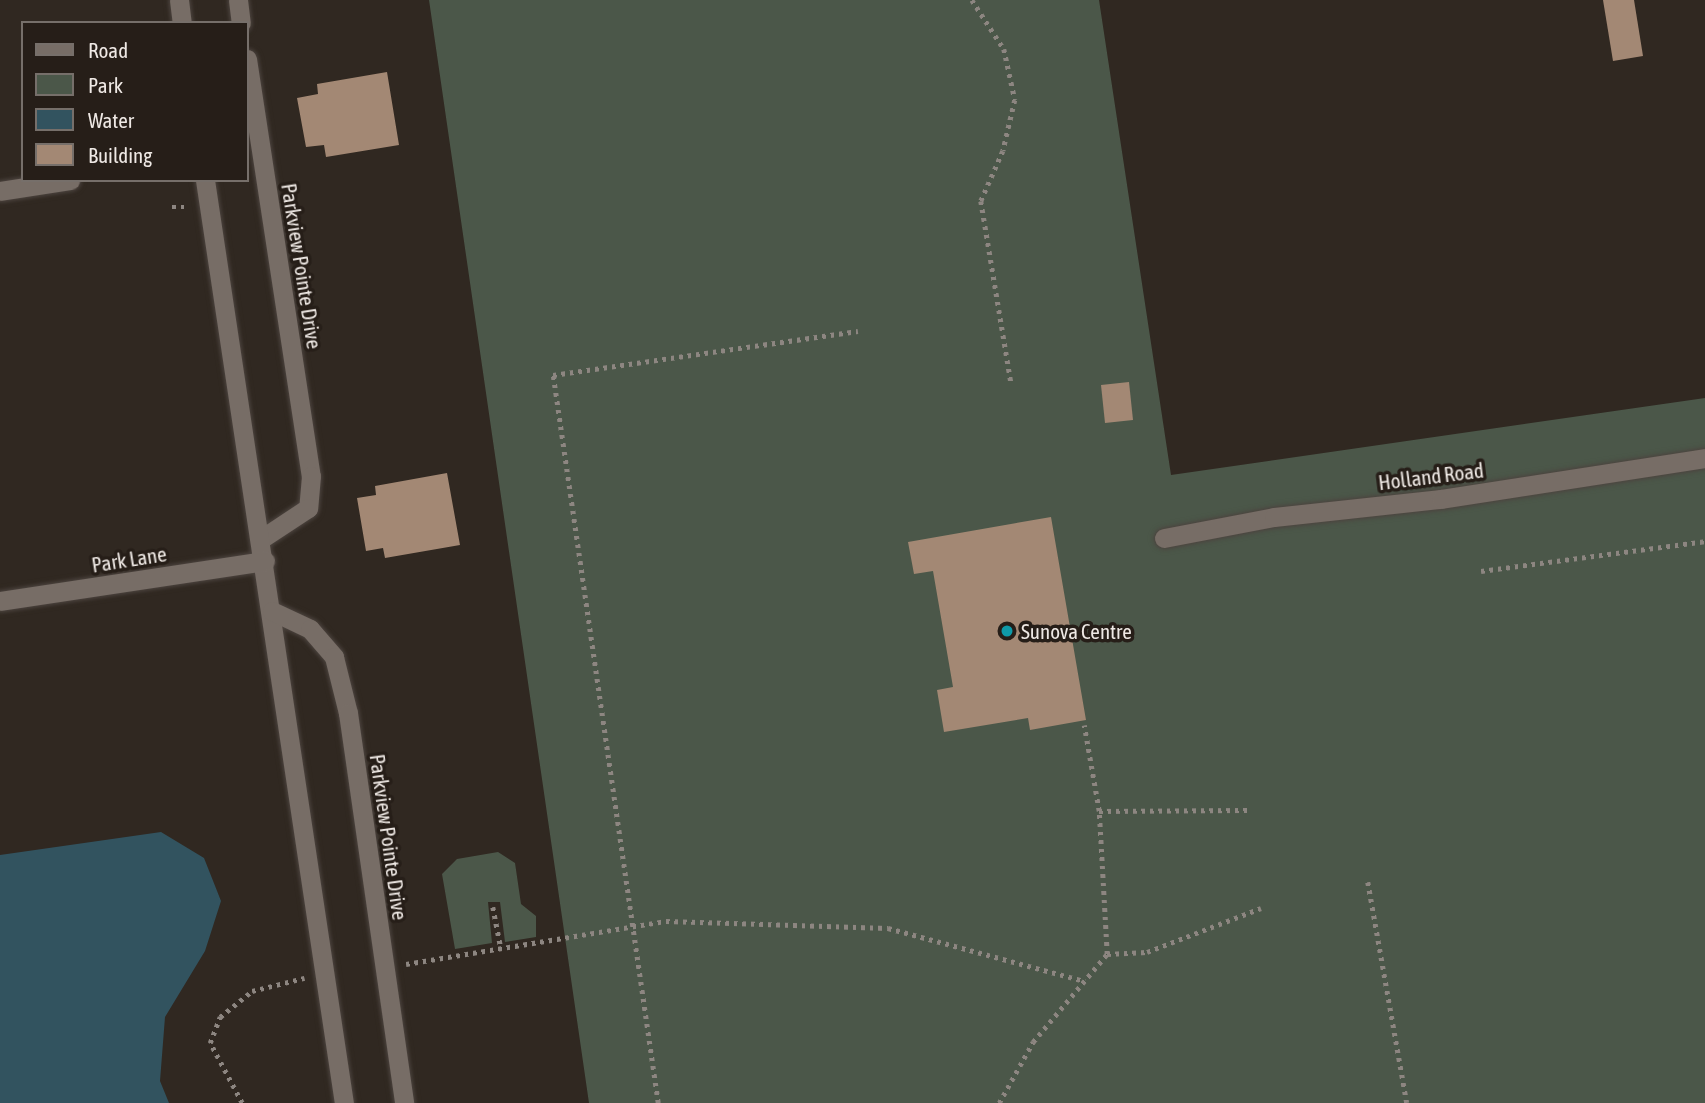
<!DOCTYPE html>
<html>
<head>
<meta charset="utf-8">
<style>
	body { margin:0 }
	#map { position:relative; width:1705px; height:1103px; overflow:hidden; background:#302821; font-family:"Asap Condensed",sans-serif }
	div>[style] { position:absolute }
	.green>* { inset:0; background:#4b5749 }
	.water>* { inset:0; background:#32535f }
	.building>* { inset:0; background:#a38874 }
	.path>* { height:4.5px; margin-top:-2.25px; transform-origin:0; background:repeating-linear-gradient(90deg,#8d8681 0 3.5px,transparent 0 8.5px) }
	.roads { filter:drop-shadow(0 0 2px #4c443f) drop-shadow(0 0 2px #4c443f) }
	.minor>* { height:19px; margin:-9.5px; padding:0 9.5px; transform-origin:9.5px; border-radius:9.5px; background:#776d66 }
	.dots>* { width:19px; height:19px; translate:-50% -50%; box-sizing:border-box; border:4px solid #261e18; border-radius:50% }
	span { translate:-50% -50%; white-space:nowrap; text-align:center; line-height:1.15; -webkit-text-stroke:7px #261e18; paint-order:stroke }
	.street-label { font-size:21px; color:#efe9e5 }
	.poi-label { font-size:21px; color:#efe9e5 }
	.left { translate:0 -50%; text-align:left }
	.legend { position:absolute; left:21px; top:21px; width:228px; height:161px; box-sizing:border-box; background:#261e18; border:2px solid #766f6a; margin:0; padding:9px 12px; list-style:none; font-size:21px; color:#efe9e5 }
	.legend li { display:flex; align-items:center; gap:14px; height:35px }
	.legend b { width:35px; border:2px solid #766f6a }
</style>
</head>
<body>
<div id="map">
	<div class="green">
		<i style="clip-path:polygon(429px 0,1099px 0,1171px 475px,1705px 398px,1705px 1103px,589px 1103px)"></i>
		<i style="clip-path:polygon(498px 852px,515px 863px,521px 904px,536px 916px,536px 937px,505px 942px,500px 902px,488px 902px,492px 943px,455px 949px,442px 874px,457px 859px)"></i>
	</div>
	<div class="water">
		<i style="clip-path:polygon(161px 832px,204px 858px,221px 901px,205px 951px,165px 1017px,160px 1081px,169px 1103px,0 1103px,0 855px)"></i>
	</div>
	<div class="building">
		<i style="clip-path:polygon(1603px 0,1634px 0,1643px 56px,1613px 61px)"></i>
		<i style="clip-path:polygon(387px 72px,399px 145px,326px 157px,324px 145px,306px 147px,297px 98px,318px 94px,317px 84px)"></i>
		<i style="clip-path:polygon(1129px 382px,1133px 420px,1105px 423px,1101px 385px)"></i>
		<i style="clip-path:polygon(447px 473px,460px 545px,385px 558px,383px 548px,366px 551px,357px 498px,376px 495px,375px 486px)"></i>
		<i style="clip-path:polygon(1051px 517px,1086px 720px,1030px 730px,1028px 718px,944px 732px,937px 690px,953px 687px,933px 571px,914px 574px,908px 542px)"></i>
	</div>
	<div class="path">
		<i style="left:972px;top:0;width:59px;rotate:56.9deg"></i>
		<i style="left:1004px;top:49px;width:52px;rotate:77.8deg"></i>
		<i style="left:1015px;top:100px;width:52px;rotate:103.2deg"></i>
		<i style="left:1003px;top:151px;width:55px;rotate:113.7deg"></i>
		<i style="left:981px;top:201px;width:184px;rotate:80.6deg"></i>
		<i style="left:172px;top:207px;width:16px"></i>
		<i style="left:1481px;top:571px;width:226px;rotate:-7.6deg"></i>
		<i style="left:1099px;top:811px;width:148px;rotate:-0.4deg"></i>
		<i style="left:1368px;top:882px;width:224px;rotate:80deg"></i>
		<i style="left:493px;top:907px;width:42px;rotate:79deg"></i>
		<i style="left:1107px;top:954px;width:40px;rotate:-2.9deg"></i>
		<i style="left:1147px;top:952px;width:122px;rotate:-21.1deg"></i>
		<i style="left:406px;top:964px;width:264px;rotate:-9.4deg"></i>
		<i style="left:666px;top:921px;width:222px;rotate:1.8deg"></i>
		<i style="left:888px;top:928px;width:204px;rotate:15.1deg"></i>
		<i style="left:242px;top:1103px;width:68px;rotate:-118.1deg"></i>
		<i style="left:210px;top:1043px;width:28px;rotate:-69deg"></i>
		<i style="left:220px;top:1017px;width:41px;rotate:-39.1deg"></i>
		<i style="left:252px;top:991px;width:54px;rotate:-14deg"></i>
		<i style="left:658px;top:1103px;width:736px;rotate:-98.21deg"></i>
		<i style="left:553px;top:375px;width:308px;rotate:-8.2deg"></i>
		<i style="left:999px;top:1103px;width:70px;rotate:-60.9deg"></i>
		<i style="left:1033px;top:1042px;width:115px;rotate:-49.9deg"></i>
		<i style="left:1107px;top:954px;width:143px;rotate:-93.2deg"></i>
		<i style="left:1099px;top:811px;width:87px;rotate:-99.9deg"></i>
	</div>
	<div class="roads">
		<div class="minor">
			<i style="left:179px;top:0;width:23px;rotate:83deg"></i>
			<i style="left:238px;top:0;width:23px;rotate:83deg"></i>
			<i style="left:247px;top:59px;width:422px;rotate:81.3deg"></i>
			<i style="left:311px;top:476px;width:32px;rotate:95deg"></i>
			<i style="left:308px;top:508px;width:56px;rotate:146.6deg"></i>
			<i style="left:205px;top:180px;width:933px;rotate:81.44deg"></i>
			<i style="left:0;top:191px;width:71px;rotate:-8.9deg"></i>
			<i style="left:1164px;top:538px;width:112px;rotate:-10.8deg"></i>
			<i style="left:1274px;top:517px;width:168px;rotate:-6.2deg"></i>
			<i style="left:1441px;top:499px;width:267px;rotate:-8.8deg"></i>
			<i style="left:0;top:601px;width:268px;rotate:-8.6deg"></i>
			<i style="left:272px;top:611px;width:42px;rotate:25.3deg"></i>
			<i style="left:310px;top:629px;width:37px;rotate:49deg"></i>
			<i style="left:334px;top:657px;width:58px;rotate:76deg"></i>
			<i style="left:348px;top:713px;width:394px;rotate:81.8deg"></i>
		</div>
	</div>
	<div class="dots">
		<i style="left:1007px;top:631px;background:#0f9aa8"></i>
	</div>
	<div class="street-label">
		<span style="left:302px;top:266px;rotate:81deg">Parkview Pointe Drive</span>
		<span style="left:1431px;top:476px;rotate:-7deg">Holland Road</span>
		<span style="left:129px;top:559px;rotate:-9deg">Park Lane</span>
		<span style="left:389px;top:837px;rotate:82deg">Parkview Pointe Drive</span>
	</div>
	<div class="poi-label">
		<span class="left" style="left:1021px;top:631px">Sunova Centre</span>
	</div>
	<ul class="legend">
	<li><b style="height:9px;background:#776d66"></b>Road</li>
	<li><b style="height:19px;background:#4b5749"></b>Park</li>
	<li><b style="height:19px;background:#32535f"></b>Water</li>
	<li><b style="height:19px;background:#a38874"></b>Building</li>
	</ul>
</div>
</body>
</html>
